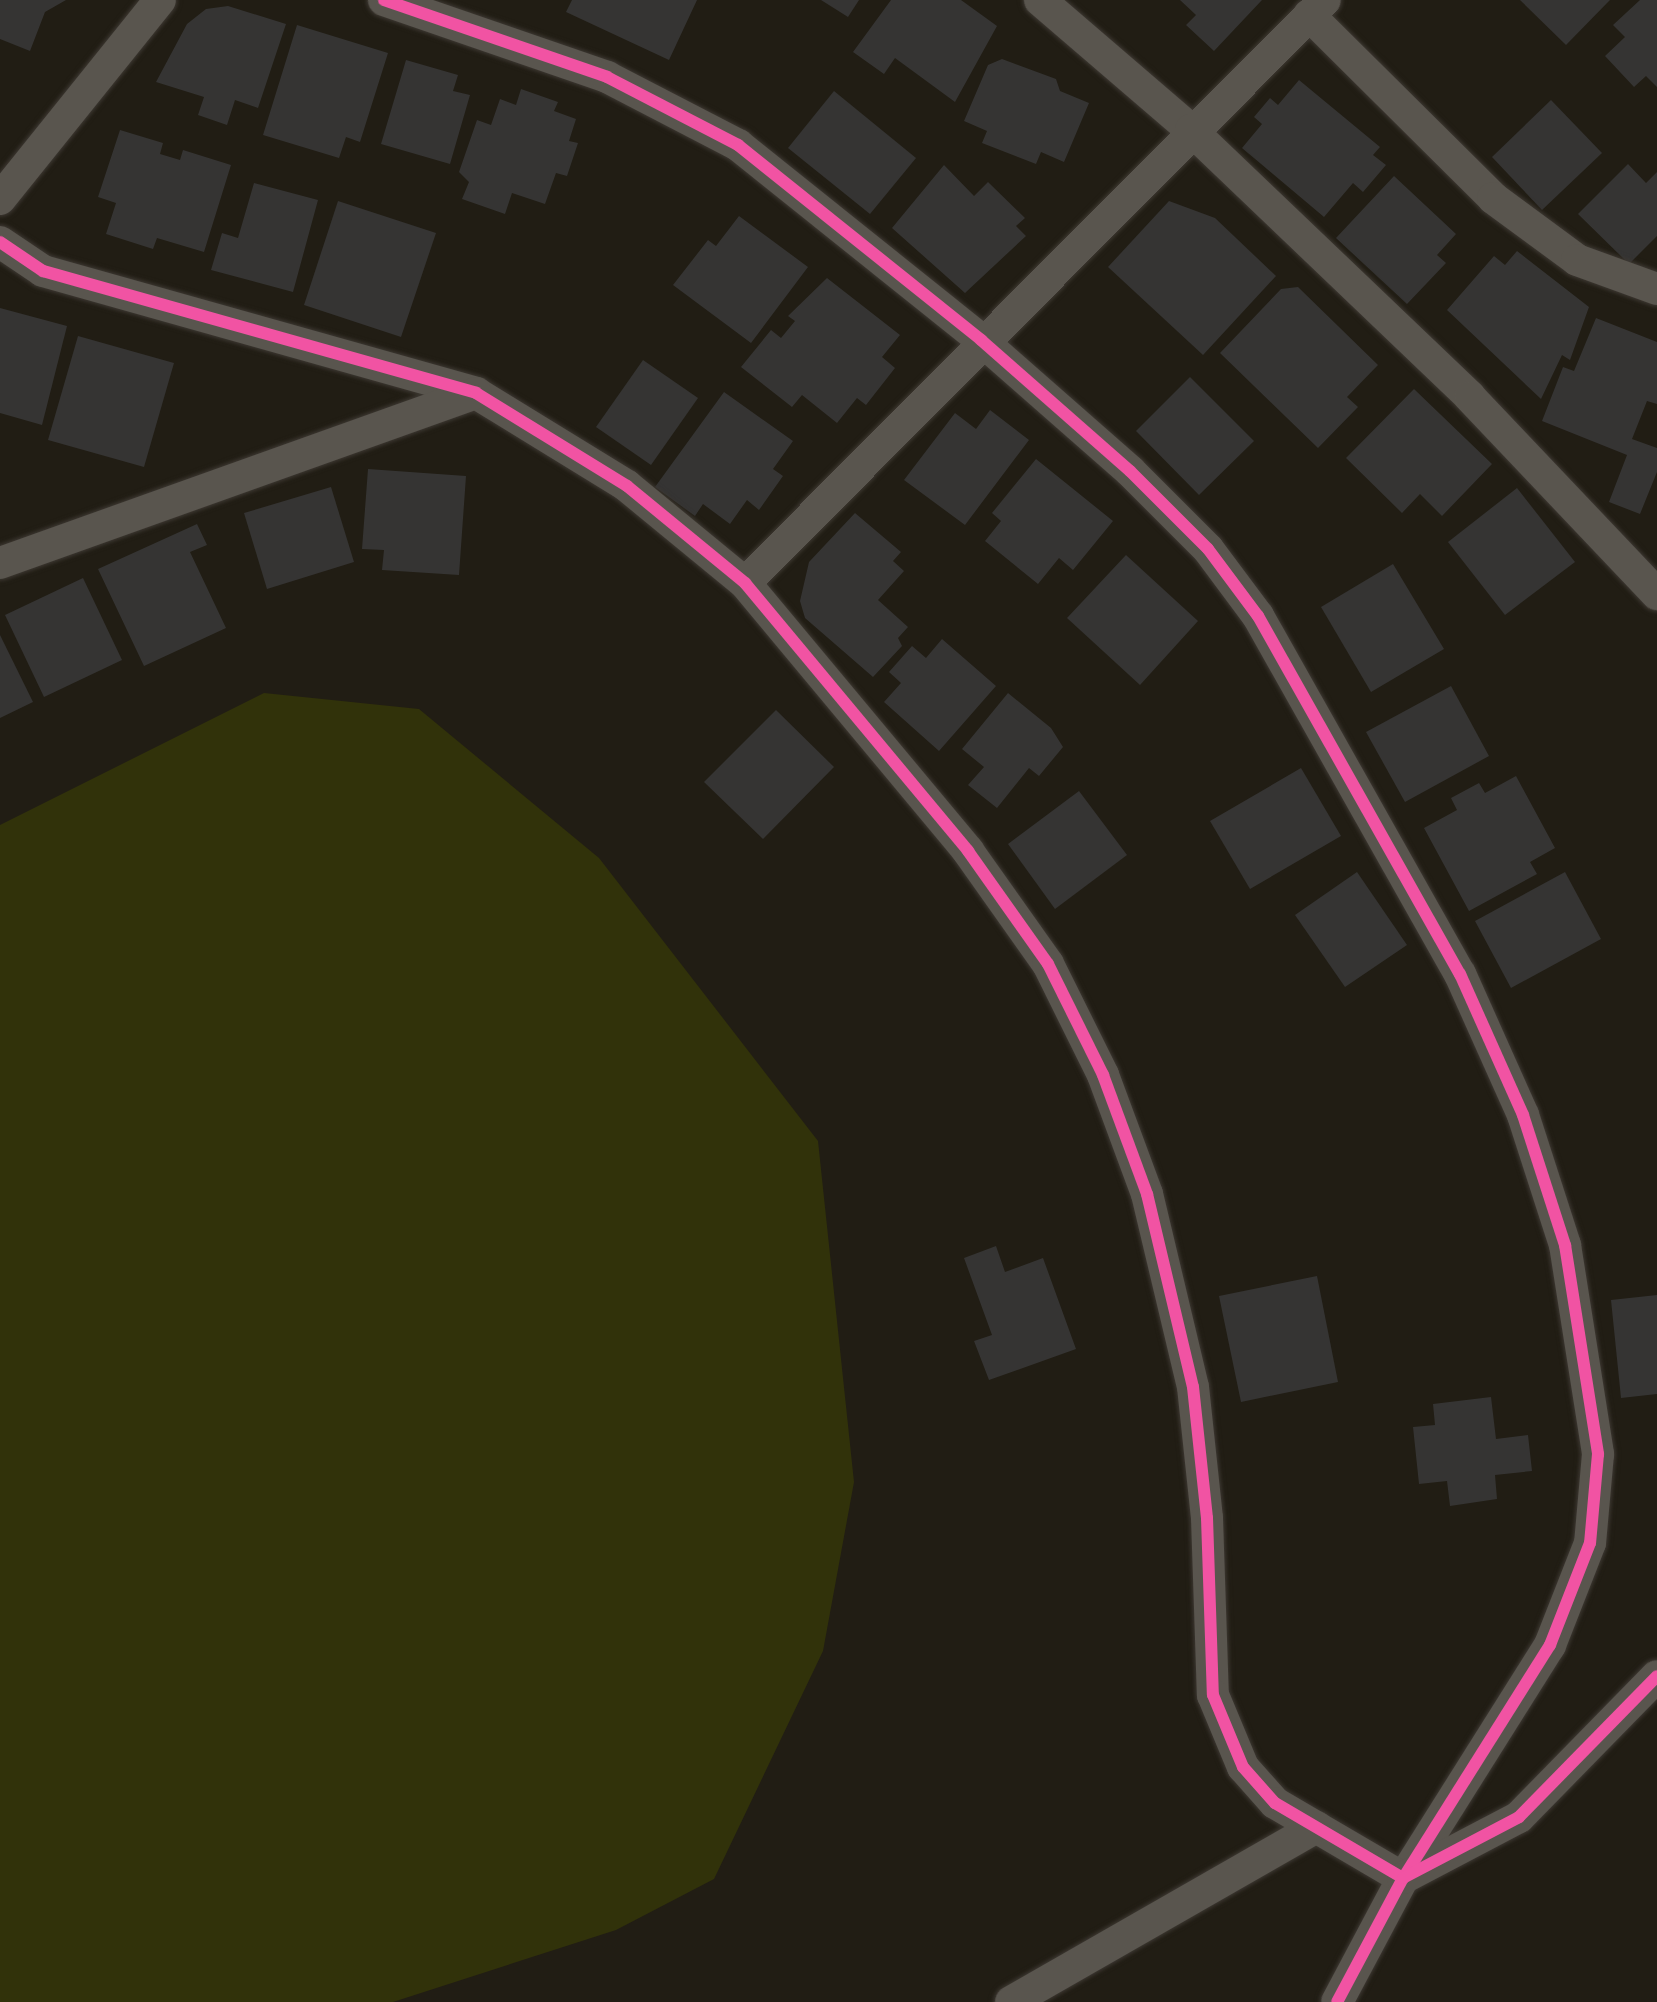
<!DOCTYPE html>
<html>
<head>
<meta charset="utf-8">
<style>
	body { margin:0 }
	#map { position:relative; width:1657px; height:2002px; overflow:hidden; background:#211d14; font-family:Signika,sans-serif }
	div>[style] { position:absolute }
	.green>* { inset:0; background:#31320a }
	.building>* { inset:0; background:#353433 }
	.roads { filter:drop-shadow(0 0 2px #3d3832) drop-shadow(0 0 2px #3d3832) }
	.street>* { height:32px; margin:-16px; padding:0 16px; transform-origin:16px; border-radius:16px; background:#59554e }
	.cycleway>* { height:12px; margin:-6px; padding:0 6px; transform-origin:6px; border-radius:6px; background:#f153a3 }
	span { translate:-50% -50%; white-space:nowrap; text-align:center; line-height:1.15; -webkit-text-stroke:10px #1d1505; paint-order:stroke }
</style>
</head>
<body>
<div id="map">
	<div class="green">
		<i style="clip-path:polygon(264px 693px,419px 709px,599px 858px,818px 1141px,854px 1482px,823px 1651px,714px 1879px,616px 1930px,393px 2002px,0 2002px,0 825px)"></i>
	</div>
	<div class="building">
		<i style="clip-path:polygon(0 0,66px 0,45px 12px,30px 51px,0 39px)"></i>
		<i style="clip-path:polygon(572px 0,697px 0,669px 60px,566px 12px)"></i>
		<i style="clip-path:polygon(821px 0,859px 0,848px 17px)"></i>
		<i style="clip-path:polygon(891px 0,961px 0,997px 26px,955px 102px,895px 58px,884px 74px,853px 52px)"></i>
		<i style="clip-path:polygon(1180px 0,1262px 0,1214px 51px,1186px 25px,1196px 15px)"></i>
		<i style="clip-path:polygon(1520px 0,1610px 0,1566px 45px)"></i>
		<i style="clip-path:polygon(1640px 0,1657px 0,1657px 87px,1646px 76px,1634px 87px,1605px 56px,1625px 37px,1613px 25px)"></i>
		<i style="clip-path:polygon(228px 6px,286px 24px,258px 108px,235px 100px,227px 125px,198px 115px,204px 97px,156px 82px,187px 24px,206px 9px)"></i>
		<i style="clip-path:polygon(297px 25px,388px 53px,360px 142px,346px 137px,339px 158px,263px 135px)"></i>
		<i style="clip-path:polygon(1002px 59px,1056px 79px,1060px 91px,1089px 103px,1064px 162px,1041px 152px,1036px 164px,982px 143px,987px 131px,964px 121px,988px 65px)"></i>
		<i style="clip-path:polygon(406px 60px,458px 75px,453px 91px,470px 95px,450px 164px,381px 144px)"></i>
		<i style="clip-path:polygon(1299px 80px,1380px 147px,1373px 155px,1386px 165px,1363px 192px,1353px 183px,1324px 217px,1242px 148px,1262px 124px,1254px 117px,1270px 98px,1278px 105px)"></i>
		<i style="clip-path:polygon(521px 89px,558px 102px,554px 111px,576px 119px,569px 141px,578px 143px,567px 176px,556px 173px,545px 204px,512px 193px,505px 214px,462px 199px,469px 182px,459px 172px,477px 120px,491px 125px,500px 99px,516px 105px)"></i>
		<i style="clip-path:polygon(834px 91px,916px 158px,870px 214px,788px 148px)"></i>
		<i style="clip-path:polygon(1551px 100px,1602px 153px,1542px 210px,1492px 157px)"></i>
		<i style="clip-path:polygon(120px 130px,163px 143px,160px 154px,180px 160px,183px 150px,231px 165px,204px 252px,157px 238px,153px 249px,106px 234px,116px 203px,98px 197px)"></i>
		<i style="clip-path:polygon(1628px 164px,1646px 183px,1657px 172px,1657px 236px,1629px 264px,1578px 214px)"></i>
		<i style="clip-path:polygon(944px 165px,974px 196px,988px 182px,1025px 218px,1016px 226px,1026px 236px,965px 293px,892px 228px)"></i>
		<i style="clip-path:polygon(1394px 176px,1456px 234px,1437px 255px,1446px 263px,1407px 304px,1336px 238px)"></i>
		<i style="clip-path:polygon(254px 183px,318px 200px,293px 292px,211px 270px,222px 233px,238px 238px)"></i>
		<i style="clip-path:polygon(338px 201px,436px 233px,401px 337px,304px 305px)"></i>
		<i style="clip-path:polygon(1169px 201px,1215px 218px,1276px 276px,1203px 355px,1108px 267px)"></i>
		<i style="clip-path:polygon(739px 216px,808px 267px,751px 343px,673px 285px,708px 240px,716px 246px)"></i>
		<i style="clip-path:polygon(1517px 251px,1589px 307px,1570px 360px,1562px 355px,1541px 399px,1447px 310px,1494px 256px,1505px 265px)"></i>
		<i style="clip-path:polygon(827px 278px,900px 335px,882px 357px,895px 368px,866px 405px,857px 398px,837px 423px,802px 395px,792px 407px,741px 367px,771px 330px,781px 338px,795px 321px,788px 316px)"></i>
		<i style="clip-path:polygon(1298px 287px,1378px 365px,1347px 397px,1358px 407px,1318px 448px,1220px 353px,1281px 289px)"></i>
		<i style="clip-path:polygon(0 308px,67px 326px,42px 425px,0 413px)"></i>
		<i style="clip-path:polygon(1596px 318px,1657px 342px,1657px 404px,1647px 401px,1632px 439px,1657px 448px,1657px 472px,1640px 514px,1609px 502px,1627px 455px,1542px 421px,1563px 367px,1574px 371px)"></i>
		<i style="clip-path:polygon(78px 336px,174px 363px,144px 467px,48px 440px)"></i>
		<i style="clip-path:polygon(643px 360px,698px 398px,651px 465px,596px 427px)"></i>
		<i style="clip-path:polygon(1190px 377px,1254px 441px,1199px 495px,1136px 431px)"></i>
		<i style="clip-path:polygon(1414px 389px,1492px 464px,1442px 516px,1420px 494px,1402px 513px,1346px 458px)"></i>
		<i style="clip-path:polygon(724px 392px,793px 441px,773px 469px,783px 476px,759px 510px,747px 500px,730px 524px,703px 504px,695px 516px,655px 487px)"></i>
		<i style="clip-path:polygon(990px 410px,1029px 440px,965px 525px,904px 480px,955px 413px,976px 429px)"></i>
		<i style="clip-path:polygon(1036px 459px,1113px 521px,1073px 570px,1059px 558px,1038px 584px,985px 541px,1001px 521px,992px 513px)"></i>
		<i style="clip-path:polygon(368px 469px,466px 476px,459px 575px,382px 570px,384px 550px,362px 549px)"></i>
		<i style="clip-path:polygon(331px 487px,354px 562px,267px 589px,244px 513px)"></i>
		<i style="clip-path:polygon(1517px 488px,1575px 562px,1505px 615px,1448px 542px)"></i>
		<i style="clip-path:polygon(855px 513px,901px 552px,893px 561px,904px 571px,878px 600px,908px 627px,898px 638px,902px 646px,873px 677px,805px 618px,800px 601px,809px 562px)"></i>
		<i style="clip-path:polygon(197px 524px,207px 545px,190px 552px,226px 628px,144px 666px,98px 569px)"></i>
		<i style="clip-path:polygon(1126px 555px,1198px 621px,1140px 685px,1067px 618px)"></i>
		<i style="clip-path:polygon(1393px 564px,1444px 649px,1371px 692px,1321px 607px)"></i>
		<i style="clip-path:polygon(83px 578px,122px 660px,44px 697px,5px 615px)"></i>
		<i style="clip-path:polygon(0 635px,33px 702px,0 718px)"></i>
		<i style="clip-path:polygon(942px 639px,996px 686px,939px 751px,884px 702px,901px 683px,889px 672px,912px 646px,926px 658px)"></i>
		<i style="clip-path:polygon(1451px 686px,1489px 756px,1405px 802px,1366px 732px)"></i>
		<i style="clip-path:polygon(1008px 693px,1051px 728px,1063px 747px,1039px 776px,1029px 768px,997px 808px,968px 785px,984px 767px,962px 749px)"></i>
		<i style="clip-path:polygon(776px 710px,834px 767px,763px 839px,704px 782px)"></i>
		<i style="clip-path:polygon(1301px 768px,1341px 836px,1250px 889px,1210px 821px)"></i>
		<i style="clip-path:polygon(1516px 776px,1555px 848px,1530px 862px,1537px 874px,1469px 911px,1424px 828px,1457px 810px,1451px 798px,1479px 783px,1485px 793px)"></i>
		<i style="clip-path:polygon(1079px 791px,1127px 855px,1055px 909px,1008px 844px)"></i>
		<i style="clip-path:polygon(1357px 872px,1407px 945px,1345px 987px,1295px 915px)"></i>
		<i style="clip-path:polygon(1565px 872px,1601px 939px,1511px 988px,1475px 921px)"></i>
		<i style="clip-path:polygon(996px 1246px,1005px 1272px,1043px 1258px,1076px 1349px,989px 1380px,974px 1341px,992px 1335px,964px 1258px)"></i>
		<i style="clip-path:polygon(1317px 1276px,1338px 1382px,1241px 1402px,1219px 1296px)"></i>
		<i style="clip-path:polygon(1657px 1295px,1657px 1394px,1621px 1398px,1611px 1300px)"></i>
		<i style="clip-path:polygon(1491px 1397px,1496px 1439px,1528px 1435px,1532px 1471px,1495px 1475px,1497px 1499px,1450px 1506px,1447px 1481px,1419px 1484px,1413px 1427px,1435px 1425px,1433px 1404px)"></i>
	</div>
	<div class="roads">
		<div class="street">
			<i style="left:384px;top:0;width:236px;rotate:19deg"></i>
			<i style="left:607px;top:77px;width:148px;rotate:27.4deg"></i>
			<i style="left:738px;top:145px;width:312px;rotate:38.7deg"></i>
			<i style="left:981px;top:340px;width:198px;rotate:41.3deg"></i>
			<i style="left:1130px;top:471px;width:110px;rotate:45deg"></i>
			<i style="left:1208px;top:549px;width:84px;rotate:53.3deg"></i>
			<i style="left:1258px;top:616px;width:411px;rotate:60.6deg"></i>
			<i style="left:1460px;top:974px;width:154px;rotate:65.9deg"></i>
			<i style="left:1523px;top:1115px;width:137px;rotate:72.1deg"></i>
			<i style="left:1565px;top:1245px;width:212px;rotate:81deg"></i>
			<i style="left:1598px;top:1454px;width:89px;rotate:95.1deg"></i>
			<i style="left:1590px;top:1543px;width:110px;rotate:111.4deg"></i>
			<i style="left:1550px;top:1645px;width:275px;rotate:122.2deg"></i>
			<i style="left:1403px;top:1878px;width:140px;rotate:118deg"></i>
			<i style="left:1040px;top:0;width:199px;rotate:40.7deg"></i>
			<i style="left:1191px;top:130px;width:386px;rotate:43.7deg"></i>
			<i style="left:1470px;top:397px;width:272px;rotate:46.5deg"></i>
			<i style="left:1309px;top:15px;width:260px;rotate:44.8deg"></i>
			<i style="left:1493px;top:198px;width:104px;rotate:36.4deg"></i>
			<i style="left:1577px;top:260px;width:85px;rotate:19.9deg"></i>
			<i style="left:0;top:199px;width:255px;rotate:-51.2deg"></i>
			<i style="left:0;top:242px;width:52px;rotate:34deg"></i>
			<i style="left:43px;top:271px;width:450px;rotate:15.7deg"></i>
			<i style="left:476px;top:393px;width:177px;rotate:31.6deg"></i>
			<i style="left:627px;top:486px;width:153px;rotate:39.4deg"></i>
			<i style="left:745px;top:583px;width:349px;rotate:50.2deg"></i>
			<i style="left:968px;top:851px;width:138px;rotate:54.7deg"></i>
			<i style="left:1048px;top:964px;width:124px;rotate:63.6deg"></i>
			<i style="left:1103px;top:1075px;width:127px;rotate:69.7deg"></i>
			<i style="left:1147px;top:1194px;width:198px;rotate:76.6deg"></i>
			<i style="left:1193px;top:1387px;width:132px;rotate:83.9deg"></i>
			<i style="left:1207px;top:1518px;width:177px;rotate:88.1deg"></i>
			<i style="left:1213px;top:1695px;width:78px;rotate:67.4deg"></i>
			<i style="left:1243px;top:1767px;width:48px;rotate:48.4deg"></i>
			<i style="left:1275px;top:1803px;width:148px;rotate:30.4deg"></i>
			<i style="left:1403px;top:1878px;width:131px;rotate:-27.7deg"></i>
			<i style="left:1519px;top:1817px;width:197px;rotate:-45.6deg"></i>
			<i style="left:0;top:563px;width:505px;rotate:-19.65deg"></i>
			<i style="left:745px;top:583px;width:822px;rotate:-45.15deg"></i>
			<i style="left:1011px;top:2002px;width:352px;rotate:-29.8deg"></i>
		</div>
	</div>
	<div class="cycleway">
		<i style="left:384px;top:0;width:236px;rotate:19deg"></i>
		<i style="left:607px;top:77px;width:148px;rotate:27.4deg"></i>
		<i style="left:738px;top:145px;width:312px;rotate:38.7deg"></i>
		<i style="left:981px;top:340px;width:198px;rotate:41.3deg"></i>
		<i style="left:1130px;top:471px;width:110px;rotate:45deg"></i>
		<i style="left:1208px;top:549px;width:84px;rotate:53.3deg"></i>
		<i style="left:1258px;top:616px;width:411px;rotate:60.6deg"></i>
		<i style="left:1460px;top:974px;width:154px;rotate:65.9deg"></i>
		<i style="left:1523px;top:1115px;width:137px;rotate:72.1deg"></i>
		<i style="left:1565px;top:1245px;width:212px;rotate:81deg"></i>
		<i style="left:1598px;top:1454px;width:89px;rotate:95.1deg"></i>
		<i style="left:1590px;top:1543px;width:110px;rotate:111.4deg"></i>
		<i style="left:1550px;top:1645px;width:275px;rotate:122.2deg"></i>
		<i style="left:1403px;top:1878px;width:140px;rotate:118deg"></i>
		<i style="left:0;top:242px;width:52px;rotate:34deg"></i>
		<i style="left:43px;top:271px;width:450px;rotate:15.7deg"></i>
		<i style="left:476px;top:393px;width:177px;rotate:31.6deg"></i>
		<i style="left:627px;top:486px;width:153px;rotate:39.4deg"></i>
		<i style="left:745px;top:583px;width:349px;rotate:50.2deg"></i>
		<i style="left:968px;top:851px;width:138px;rotate:54.7deg"></i>
		<i style="left:1048px;top:964px;width:124px;rotate:63.6deg"></i>
		<i style="left:1103px;top:1075px;width:127px;rotate:69.7deg"></i>
		<i style="left:1147px;top:1194px;width:198px;rotate:76.6deg"></i>
		<i style="left:1193px;top:1387px;width:132px;rotate:83.9deg"></i>
		<i style="left:1207px;top:1518px;width:177px;rotate:88.1deg"></i>
		<i style="left:1213px;top:1695px;width:78px;rotate:67.4deg"></i>
		<i style="left:1243px;top:1767px;width:48px;rotate:48.4deg"></i>
		<i style="left:1275px;top:1803px;width:148px;rotate:30.4deg"></i>
		<i style="left:1403px;top:1878px;width:131px;rotate:-27.7deg"></i>
		<i style="left:1519px;top:1817px;width:197px;rotate:-45.6deg"></i>
	</div>
</div>
</body>
</html>
